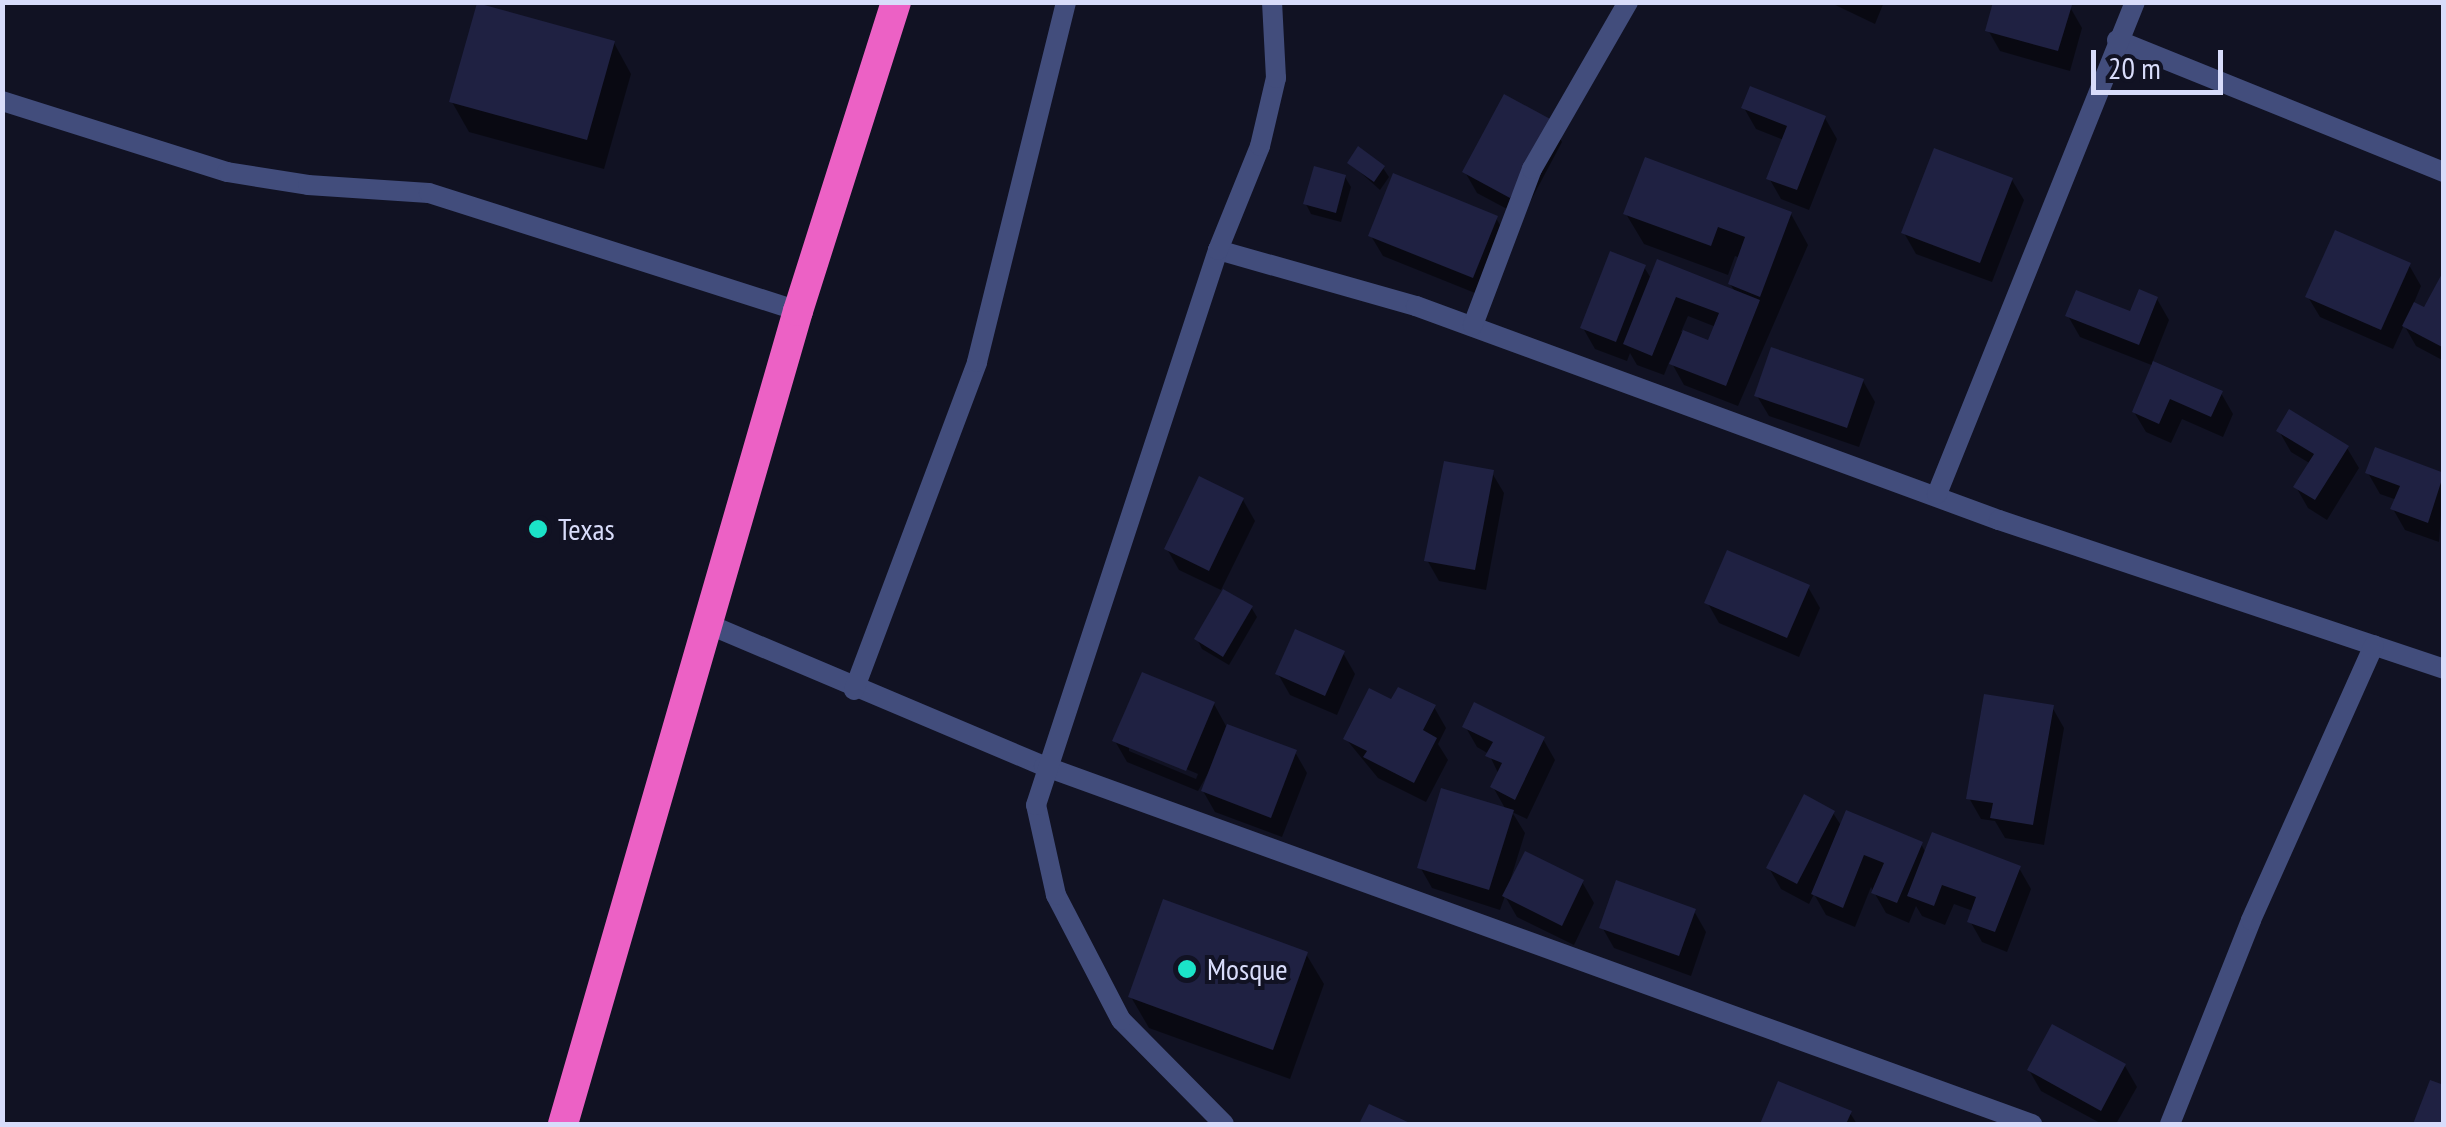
<!DOCTYPE html>
<html>
<head>
<meta charset="utf-8">
<style>
	body { margin:0 }
	#map { position:relative; width:2446px; height:1127px; overflow:hidden; background:#111223; font-family:"PT Sans Narrow",sans-serif }
	div>[style] { position:absolute }
	.shadow>* { inset:0; background:#0007 }
	.building>* { inset:0; background:#1f2142 }
	.street>* { height:20px; margin:-10px; padding:0 10px; transform-origin:10px; border-radius:10px; background:#424d7c }
	.highway>* { height:30px; margin:-15px; padding:0 15px; transform-origin:15px; border-radius:15px; background:#ec61c5 }
	.dots>* { width:28px; height:28px; translate:-50% -50%; box-sizing:border-box; border:5px solid #111223; border-radius:50% }
	span { translate:-50% -50%; white-space:nowrap; text-align:center; line-height:1.15; -webkit-text-stroke:8px #111223; paint-order:stroke }
	.poi-label { font-size:30px; color:#d8dcfa }
	.left { translate:0 -50%; text-align:left }
	.frame { position:absolute; inset:0; border:5px solid #d8dcfa; pointer-events:none }
	.scale { position:absolute; left:2091px; top:50px; width:132px; height:45px; box-sizing:border-box; border:5px solid #d8dcfa; border-top:0; padding-left:12px; font-size:30px; line-height:35px; white-space:nowrap; color:#d8dcfa; -webkit-text-stroke:8px #111223; paint-order:stroke }
</style>
</head>
<body>
<div id="map">
	<div class="shadow">
		<i style="clip-path:polygon(1829px 2px,1884px 2px,1875px 24px)"></i>
		<i style="clip-path:polygon(1996px 2px,2070px 7px,2082px 28px,2070px 71px,2000px 51px,1988px 30px)"></i>
		<i style="clip-path:polygon(614px 43px,631px 74px,604px 169px,469px 132px,452px 102px)"></i>
		<i style="clip-path:polygon(1744px 108px,1825px 118px,1837px 139px,1809px 210px,1781px 199px,1769px 178px,1784px 140px,1756px 129px)"></i>
		<i style="clip-path:polygon(1550px 121px,1562px 142px,1522px 217px,1477px 193px,1465px 172px)"></i>
		<i style="clip-path:polygon(1350px 163px,1383px 168px,1389px 177px,1380px 190px)"></i>
		<i style="clip-path:polygon(1345px 177px,1351px 187px,1341px 222px,1311px 214px,1306px 204px)"></i>
		<i style="clip-path:polygon(2012px 180px,2024px 200px,1992px 282px,1916px 254px,1904px 233px)"></i>
		<i style="clip-path:polygon(evenodd,1626px 214px,1791px 214px,1808px 245px,1738px 406px,1684px 385px,1670px 360px,1664px 375px,1637px 365px,1630px 353px,1627px 361px,1595px 349px,1583px 328px,1644px 267px,1652px 280px,1736px 293px,1730px 284px,1740px 258px,1735px 256px,1728px 275px,1644px 244px,1626px 214px,1688px 316px,1716px 327px,1709px 343px,1681px 332px,1688px 316px)"></i>
		<i style="clip-path:polygon(1496px 218px,1508px 239px,1485px 297px,1383px 256px,1371px 236px)"></i>
		<i style="clip-path:polygon(2409px 265px,2421px 286px,2413px 305px,2425px 310px,2443px 276px,2444px 361px,2416px 346px,2404px 325px,2393px 349px,2320px 317px,2308px 297px)"></i>
		<i style="clip-path:polygon(2157px 299px,2169px 320px,2152px 363px,2221px 393px,2233px 414px,2223px 437px,2182px 419px,2171px 443px,2146px 432px,2134px 412px,2154px 366px,2080px 337px,2068px 316px,2131px 314px)"></i>
		<i style="clip-path:polygon(1863px 381px,1875px 402px,1859px 447px,1769px 416px,1757px 396px)"></i>
		<i style="clip-path:polygon(2279px 431px,2347px 448px,2359px 468px,2327px 520px,2308px 508px,2296px 487px,2311px 464px,2291px 452px)"></i>
		<i style="clip-path:polygon(2377px 451px,2444px 476px,2439px 542px,2405px 530px,2393px 509px,2397px 500px,2380px 494px,2368px 473px)"></i>
		<i style="clip-path:polygon(1492px 473px,1504px 493px,1486px 590px,1439px 581px,1427px 560px)"></i>
		<i style="clip-path:polygon(1243px 500px,1255px 521px,1221px 590px,1179px 570px,1167px 549px)"></i>
		<i style="clip-path:polygon(1808px 587px,1820px 608px,1799px 657px,1719px 623px,1707px 602px)"></i>
		<i style="clip-path:polygon(1251px 607px,1257px 617px,1229px 665px,1202px 649px,1197px 639px)"></i>
		<i style="clip-path:polygon(1343px 653px,1355px 674px,1337px 715px,1290px 695px,1278px 674px)"></i>
		<i style="clip-path:polygon(1393px 702px,1434px 707px,1446px 728px,1438px 744px,1448px 760px,1426px 802px,1378px 778px,1346px 739px)"></i>
		<i style="clip-path:polygon(evenodd,1214px 704px,1226px 726px,1295px 752px,1307px 773px,1282px 837px,1215px 812px,1203px 791px,1215px 761px,1198px 791px,1127px 762px,1115px 741px,1214px 704px,1129px 745px,1198px 774px,1196px 779px,1129px 751px,1129px 745px)"></i>
		<i style="clip-path:polygon(2052px 707px,2064px 728px,2044px 845px,2005px 838px,1995px 821px,1981px 819px,1969px 798px)"></i>
		<i style="clip-path:polygon(1465px 726px,1543px 739px,1555px 760px,1527px 819px,1512px 812px,1525px 833px,1510px 881px,1582px 882px,1594px 903px,1574px 945px,1517px 917px,1505px 896px,1500px 910px,1432px 888px,1420px 867px,1506px 810px,1493px 787px,1499px 775px,1489px 754px,1477px 747px)"></i>
		<i style="clip-path:polygon(1833px 813px,1842px 827px,1921px 844px,1926px 853px,2019px 868px,2031px 889px,2007px 952px,1982px 942px,1970px 921px,1973px 911px,1954px 904px,1945px 925px,1922px 916px,1916px 906px,1909px 923px,1886px 913px,1871px 887px,1855px 927px,1826px 915px,1814px 894px,1809px 904px,1781px 889px,1769px 868px)"></i>
		<i style="clip-path:polygon(1694px 911px,1706px 932px,1691px 976px,1614px 948px,1602px 927px)"></i>
		<i style="clip-path:polygon(1306px 954px,1324px 984px,1290px 1079px,1149px 1028px,1131px 997px)"></i>
		<i style="clip-path:polygon(2125px 1066px,2137px 1087px,2116px 1124px,2102px 1124px,2041px 1091px,2029px 1070px)"></i>
		<i style="clip-path:polygon(1779px 1084px,1850px 1113px,1857px 1124px,1762px 1124px)"></i>
	</div>
	<div class="building">
		<i style="clip-path:polygon(1993px 2px,2072px 5px,2058px 51px,1985px 31px)"></i>
		<i style="clip-path:polygon(477px 3px,615px 41px,587px 140px,449px 102px)"></i>
		<i style="clip-path:polygon(1750px 86px,1826px 116px,1797px 190px,1766px 179px,1787px 126px,1741px 108px)"></i>
		<i style="clip-path:polygon(1504px 94px,1552px 120px,1510px 198px,1462px 172px)"></i>
		<i style="clip-path:polygon(1358px 146px,1385px 166px,1374px 182px,1347px 163px)"></i>
		<i style="clip-path:polygon(1934px 148px,2013px 178px,1980px 263px,1901px 233px)"></i>
		<i style="clip-path:polygon(1645px 157px,1792px 212px,1760px 297px,1728px 284px,1745px 237px,1718px 227px,1711px 246px,1623px 214px)"></i>
		<i style="clip-path:polygon(1314px 166px,1346px 175px,1336px 213px,1303px 204px)"></i>
		<i style="clip-path:polygon(1393px 173px,1498px 216px,1473px 278px,1368px 236px)"></i>
		<i style="clip-path:polygon(2335px 230px,2411px 263px,2381px 330px,2305px 297px)"></i>
		<i style="clip-path:polygon(1610px 251px,1646px 265px,1616px 342px,1580px 328px)"></i>
		<i style="clip-path:polygon(1657px 259px,1760px 300px,1726px 386px,1669px 364px,1683px 330px,1708px 340px,1719px 313px,1676px 297px,1652px 356px,1623px 344px)"></i>
		<i style="clip-path:polygon(2444px 270px,2444px 348px,2402px 326px,2414px 302px,2424px 307px)"></i>
		<i style="clip-path:polygon(2139px 289px,2158px 297px,2139px 345px,2065px 316px,2076px 290px,2130px 311px)"></i>
		<i style="clip-path:polygon(1771px 347px,1864px 379px,1847px 428px,1754px 396px)"></i>
		<i style="clip-path:polygon(2153px 361px,2223px 391px,2211px 417px,2170px 399px,2159px 424px,2132px 412px)"></i>
		<i style="clip-path:polygon(2289px 409px,2349px 446px,2315px 500px,2293px 487px,2314px 454px,2276px 431px)"></i>
		<i style="clip-path:polygon(2375px 447px,2444px 473px,2428px 523px,2390px 509px,2400px 486px,2365px 473px)"></i>
		<i style="clip-path:polygon(1444px 461px,1494px 470px,1475px 570px,1424px 561px)"></i>
		<i style="clip-path:polygon(1199px 476px,1244px 498px,1209px 571px,1164px 549px)"></i>
		<i style="clip-path:polygon(1727px 550px,1810px 585px,1787px 638px,1704px 603px)"></i>
		<i style="clip-path:polygon(1223px 589px,1253px 606px,1223px 657px,1194px 639px)"></i>
		<i style="clip-path:polygon(1295px 629px,1345px 651px,1325px 696px,1275px 674px)"></i>
		<i style="clip-path:polygon(1142px 672px,1215px 702px,1186px 771px,1112px 741px)"></i>
		<i style="clip-path:polygon(1398px 687px,1436px 705px,1423px 730px,1437px 738px,1414px 783px,1363px 757px,1367px 751px,1343px 739px,1369px 688px,1391px 699px)"></i>
		<i style="clip-path:polygon(1984px 694px,2054px 705px,2033px 825px,1990px 818px,1993px 803px,1966px 799px)"></i>
		<i style="clip-path:polygon(1474px 702px,1545px 737px,1515px 800px,1490px 787px,1502px 763px,1485px 756px,1493px 742px,1462px 727px)"></i>
		<i style="clip-path:polygon(1227px 724px,1297px 750px,1271px 818px,1201px 791px)"></i>
		<i style="clip-path:polygon(1441px 788px,1514px 810px,1489px 890px,1417px 868px)"></i>
		<i style="clip-path:polygon(1804px 794px,1835px 811px,1797px 884px,1766px 868px)"></i>
		<i style="clip-path:polygon(1846px 810px,1923px 842px,1897px 903px,1871px 893px,1884px 863px,1864px 855px,1843px 908px,1811px 894px)"></i>
		<i style="clip-path:polygon(1932px 832px,2021px 866px,1995px 932px,1967px 922px,1976px 897px,1942px 885px,1934px 906px,1907px 896px)"></i>
		<i style="clip-path:polygon(1525px 851px,1584px 880px,1562px 926px,1502px 896px)"></i>
		<i style="clip-path:polygon(1616px 880px,1696px 909px,1679px 956px,1599px 928px)"></i>
		<i style="clip-path:polygon(1163px 899px,1308px 952px,1273px 1050px,1128px 997px)"></i>
		<i style="clip-path:polygon(2052px 1024px,2126px 1064px,2101px 1111px,2027px 1070px)"></i>
		<i style="clip-path:polygon(2430px 1080px,2444px 1085px,2444px 1124px,2413px 1124px)"></i>
		<i style="clip-path:polygon(1778px 1081px,1852px 1111px,1846px 1124px,1760px 1124px)"></i>
		<i style="clip-path:polygon(1369px 1104px,1412px 1124px,1359px 1124px)"></i>
	</div>
	<div class="street">
		<i style="left:2117px;top:40px;width:353px;rotate:22deg"></i>
		<i style="left:2px;top:101px;width:236px;rotate:17.5deg"></i>
		<i style="left:227px;top:172px;width:82px;rotate:9.1deg"></i>
		<i style="left:308px;top:185px;width:121px;rotate:3.8deg"></i>
		<i style="left:429px;top:193px;width:387px;rotate:17.7deg"></i>
		<i style="left:1218px;top:250px;width:206px;rotate:15.8deg"></i>
		<i style="left:1416px;top:306px;width:621px;rotate:20.16deg"></i>
		<i style="left:1999px;top:520px;width:469px;rotate:18.5deg"></i>
		<i style="left:1473px;top:325px;width:167px;rotate:-69.3deg"></i>
		<i style="left:1532px;top:169px;width:193px;rotate:-60.1deg"></i>
		<i style="left:1937px;top:494px;width:530px;rotate:-68.08deg"></i>
		<i style="left:710px;top:625px;width:363px;rotate:22.9deg"></i>
		<i style="left:1044px;top:766px;width:1051px;rotate:19.92deg"></i>
		<i style="left:854px;top:690px;width:350px;rotate:-69.4deg"></i>
		<i style="left:977px;top:362px;width:371px;rotate:-76.1deg"></i>
		<i style="left:1224px;top:1124px;width:146px;rotate:-134.7deg"></i>
		<i style="left:1121px;top:1020px;width:141px;rotate:-117.5deg"></i>
		<i style="left:1056px;top:895px;width:92px;rotate:-102.5deg"></i>
		<i style="left:1036px;top:805px;width:584px;rotate:-71.84deg"></i>
		<i style="left:1218px;top:250px;width:112px;rotate:-68deg"></i>
		<i style="left:1260px;top:146px;width:70px;rotate:-76.8deg"></i>
		<i style="left:1276px;top:78px;width:76px;rotate:-93deg"></i>
		<i style="left:2170px;top:1124px;width:219px;rotate:-68.3deg"></i>
		<i style="left:2251px;top:920px;width:301px;rotate:-65.9deg"></i>
	</div>
	<div class="highway">
		<i style="left:563px;top:1124px;width:846px;rotate:-73.88deg"></i>
		<i style="left:798px;top:311px;width:324px;rotate:-72.4deg"></i>
	</div>
	<div class="dots">
		<i style="left:538px;top:529px;background:#1be3c8"></i>
		<i style="left:1187px;top:969px;background:#1be3c8"></i>
	</div>
	<div class="poi-label">
		<span class="left" style="left:558px;top:529px">Texas</span>
		<span class="left" style="left:1207px;top:969px">Mosque</span>
	</div>
	<div class="frame"></div>
	<div class="scale">20 m</div>
</div>
</body>
</html>
